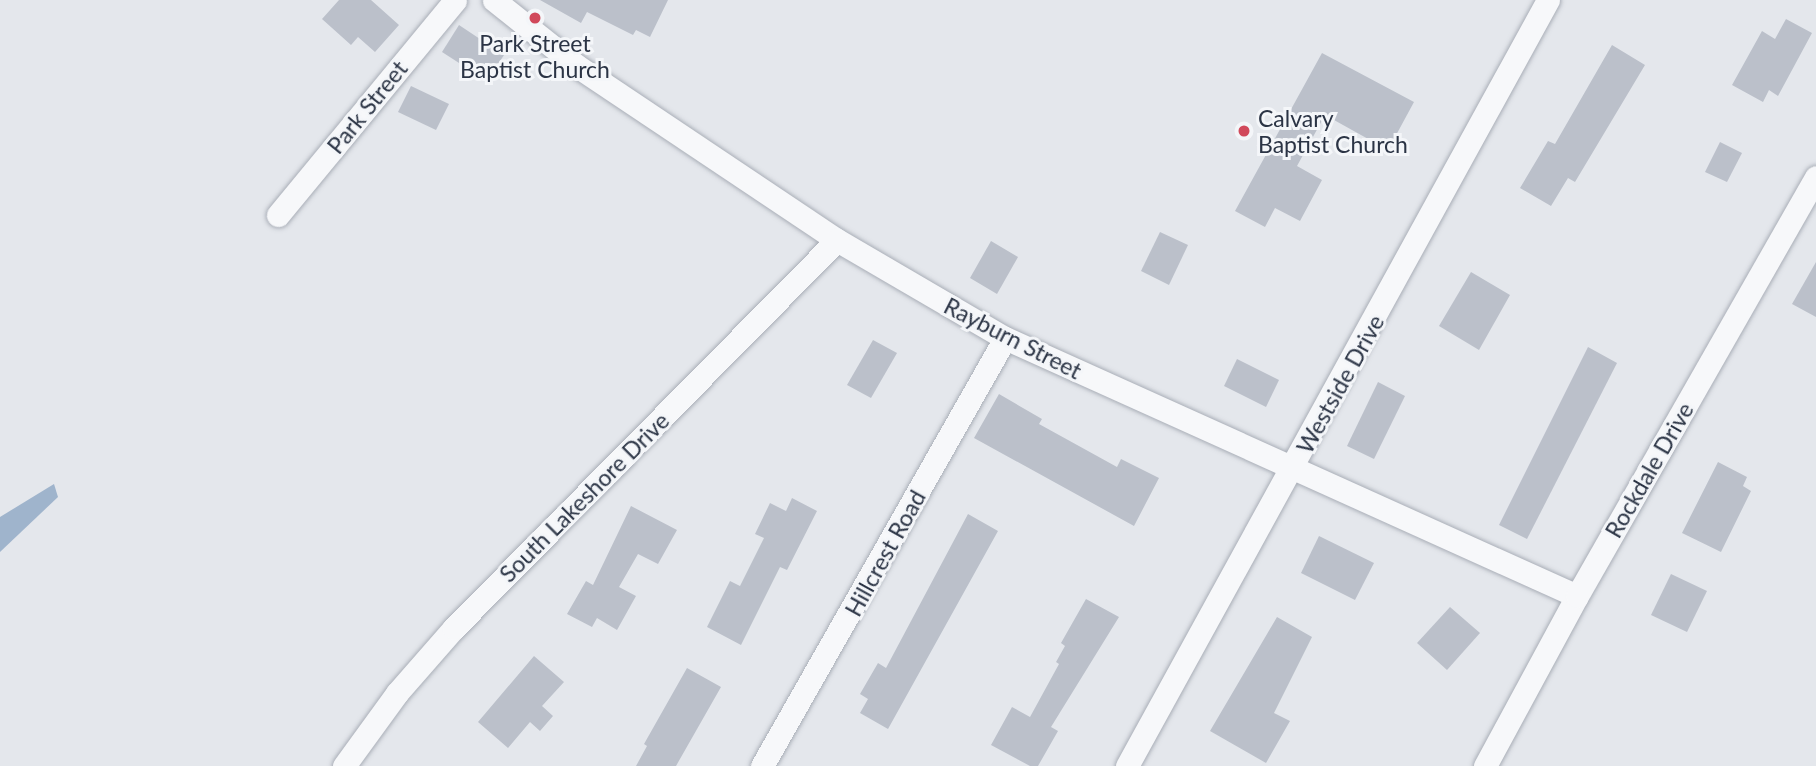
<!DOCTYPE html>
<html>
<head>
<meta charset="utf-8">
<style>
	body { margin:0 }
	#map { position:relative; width:1816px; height:766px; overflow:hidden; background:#e4e7ec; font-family:Lato,sans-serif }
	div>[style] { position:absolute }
	.water>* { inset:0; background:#9fb4cc }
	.building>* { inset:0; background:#bbc0ca }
	.roads { filter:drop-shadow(0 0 2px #a9aeb7) drop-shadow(0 0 2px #a9aeb7) }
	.street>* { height:23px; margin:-11.5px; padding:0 11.5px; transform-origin:11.5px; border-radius:11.5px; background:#f7f8fa }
	.dots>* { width:19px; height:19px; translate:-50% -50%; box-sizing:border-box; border:4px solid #f4f6f9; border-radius:50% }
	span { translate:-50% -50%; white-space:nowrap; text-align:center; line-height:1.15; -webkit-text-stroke:6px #f4f6f9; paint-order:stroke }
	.poi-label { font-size:23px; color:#2b3445 }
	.left { translate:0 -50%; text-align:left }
	.street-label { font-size:23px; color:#2b3445 }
</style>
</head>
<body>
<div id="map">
	<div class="water">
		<i style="clip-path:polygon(54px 484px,58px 497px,0 552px,0 517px)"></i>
	</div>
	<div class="building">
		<i style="clip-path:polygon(339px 0,371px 0,399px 25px,375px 52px,358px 37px,351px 45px,322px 19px)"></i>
		<i style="clip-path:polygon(540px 0,668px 0,650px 37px,636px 30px,633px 35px,587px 12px,581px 23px)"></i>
		<i style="clip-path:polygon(1786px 19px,1812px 33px,1778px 96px,1769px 90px,1763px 102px,1732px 85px,1762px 31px,1775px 39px)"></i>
		<i style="clip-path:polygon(459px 25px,504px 55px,487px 81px,442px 52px)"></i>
		<i style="clip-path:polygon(1612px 45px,1645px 65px,1575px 182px,1568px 178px,1551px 206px,1520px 188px,1548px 141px,1555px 144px)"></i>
		<i style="clip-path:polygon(1322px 53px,1414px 102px,1388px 150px,1325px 115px,1297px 166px,1322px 180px,1300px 221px,1275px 208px,1265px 227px,1235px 211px)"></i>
		<i style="clip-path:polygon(411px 86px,449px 104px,436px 130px,398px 112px)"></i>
		<i style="clip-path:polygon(1720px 142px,1742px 153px,1727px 182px,1705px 172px)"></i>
		<i style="clip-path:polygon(1160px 232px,1188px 245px,1169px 285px,1141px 271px)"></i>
		<i style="clip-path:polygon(991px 241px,1018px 257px,997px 294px,970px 278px)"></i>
		<i style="clip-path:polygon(1816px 262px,1816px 317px,1792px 304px)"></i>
		<i style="clip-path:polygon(1471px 272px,1510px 295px,1479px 350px,1439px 326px)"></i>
		<i style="clip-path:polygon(873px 340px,897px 353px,871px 398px,847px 385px)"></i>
		<i style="clip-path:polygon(1588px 347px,1617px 363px,1527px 539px,1499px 525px)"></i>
		<i style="clip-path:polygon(1237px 359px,1279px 380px,1266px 407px,1224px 386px)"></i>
		<i style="clip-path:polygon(1378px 382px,1405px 396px,1374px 459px,1347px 446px)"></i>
		<i style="clip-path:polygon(999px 394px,1042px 419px,1039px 424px,1117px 467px,1121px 459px,1159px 478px,1134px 526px,974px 438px)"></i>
		<i style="clip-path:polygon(1718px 462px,1747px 477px,1743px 486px,1751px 491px,1721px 552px,1682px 533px)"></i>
		<i style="clip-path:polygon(792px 498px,817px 511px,787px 570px,780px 567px,741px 645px,707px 627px,730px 581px,740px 586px,764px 538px,755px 534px,770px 503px,786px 511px)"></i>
		<i style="clip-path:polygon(631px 506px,677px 530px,658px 564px,638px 554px,619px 587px,636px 596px,617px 630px,597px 618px,592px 627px,567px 614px,586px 581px,593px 585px)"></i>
		<i style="clip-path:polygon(968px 514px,998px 531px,888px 729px,860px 713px,868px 699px,860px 694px,878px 663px,886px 668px)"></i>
		<i style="clip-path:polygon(1319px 536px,1374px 563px,1355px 600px,1301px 573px)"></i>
		<i style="clip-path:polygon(1671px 574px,1707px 591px,1687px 632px,1651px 615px)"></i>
		<i style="clip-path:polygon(1086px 599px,1119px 617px,1051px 727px,1058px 731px,1038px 766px,1030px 766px,991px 745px,1012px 707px,1030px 717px,1059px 664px,1056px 662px,1065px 646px,1061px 643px)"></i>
		<i style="clip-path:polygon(1450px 607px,1480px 633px,1447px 670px,1417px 643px)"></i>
		<i style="clip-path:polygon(1277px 617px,1312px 637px,1274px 713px,1290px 721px,1266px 763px,1210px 731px)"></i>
		<i style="clip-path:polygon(534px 656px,564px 682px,542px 706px,553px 716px,540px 731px,530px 722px,508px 748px,478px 722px)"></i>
		<i style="clip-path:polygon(687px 668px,721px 687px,676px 766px,636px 766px,647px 746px,644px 744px)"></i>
	</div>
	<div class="roads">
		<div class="street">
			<i style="left:494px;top:0;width:106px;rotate:38.5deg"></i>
			<i style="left:577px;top:66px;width:313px;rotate:33.8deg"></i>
			<i style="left:837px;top:240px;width:194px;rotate:30.3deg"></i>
			<i style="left:1005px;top:338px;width:627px;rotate:24.28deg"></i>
			<i style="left:278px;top:215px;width:278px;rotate:-50.5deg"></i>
			<i style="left:344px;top:766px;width:90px;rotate:-54deg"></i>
			<i style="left:397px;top:693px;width:86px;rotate:-48.8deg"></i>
			<i style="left:454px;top:628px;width:545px;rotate:-45.37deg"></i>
			<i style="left:762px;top:766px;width:492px;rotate:-60.4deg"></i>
			<i style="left:1127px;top:766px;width:874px;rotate:-61.21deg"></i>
			<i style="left:1485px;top:766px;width:193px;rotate:-61.6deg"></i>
			<i style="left:1577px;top:596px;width:482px;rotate:-60.3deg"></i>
		</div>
	</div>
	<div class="dots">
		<i style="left:535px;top:18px;background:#d1495b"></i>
		<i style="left:1244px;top:131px;background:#d1495b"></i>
	</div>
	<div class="poi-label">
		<span style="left:535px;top:56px">Park Street<br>Baptist Church</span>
		<span class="left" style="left:1258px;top:131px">Calvary<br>Baptist Church</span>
	</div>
	<div class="street-label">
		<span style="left:367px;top:107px;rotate:-51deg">Park Street</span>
		<span style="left:1013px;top:338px;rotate:27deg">Rayburn Street</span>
		<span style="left:1340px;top:384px;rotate:-61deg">Westside Drive</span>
		<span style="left:1649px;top:470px;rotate:-60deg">Rockdale Drive</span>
		<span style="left:584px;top:497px;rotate:-45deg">South Lakeshore Drive</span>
		<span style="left:885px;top:553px;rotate:-61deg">Hillcrest Road</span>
	</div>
</div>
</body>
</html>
